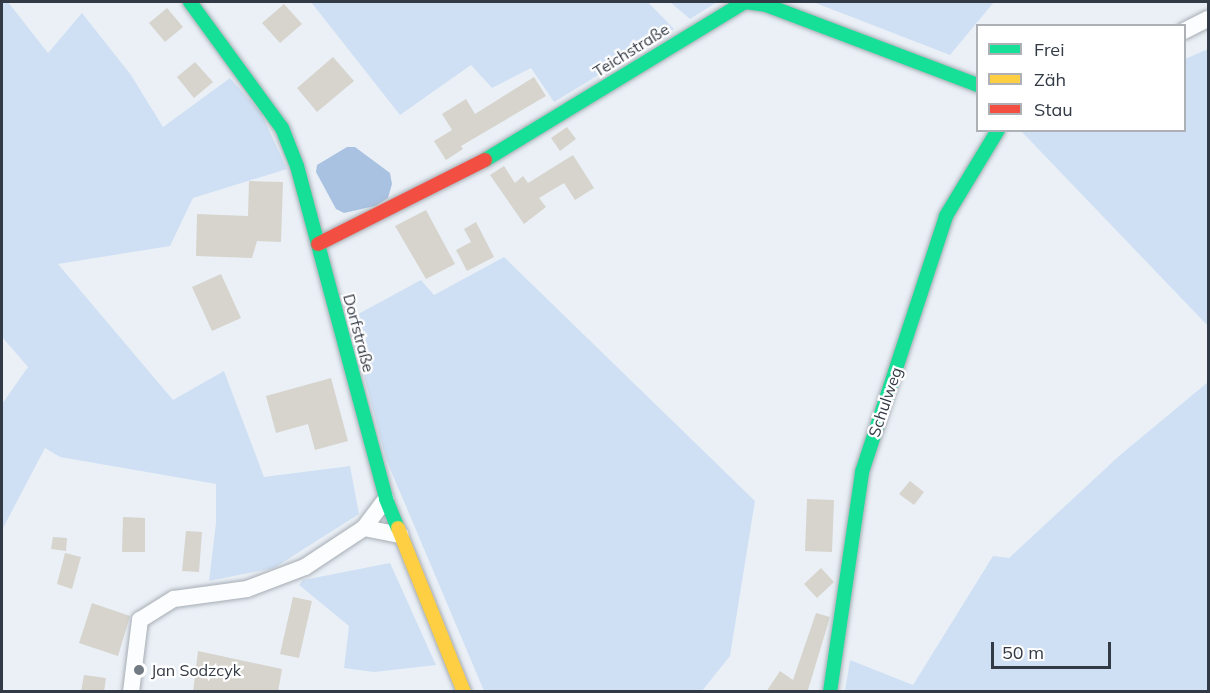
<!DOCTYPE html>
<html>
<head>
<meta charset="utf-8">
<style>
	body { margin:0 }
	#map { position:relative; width:1210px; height:693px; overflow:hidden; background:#eaf0f6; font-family:Mulish,sans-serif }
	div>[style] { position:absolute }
	.green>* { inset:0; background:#d0e0f4 }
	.water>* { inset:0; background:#a9c2e1 }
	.building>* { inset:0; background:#d6d4cd }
	.roads { filter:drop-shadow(0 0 2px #a6acb3) drop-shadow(0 0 2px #a6acb3) }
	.street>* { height:16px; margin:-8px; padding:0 8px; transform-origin:8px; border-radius:8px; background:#fcfdfe }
	.fast>* { height:14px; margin:-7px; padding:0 7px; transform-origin:7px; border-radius:7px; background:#16e098 }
	.slow>* { height:14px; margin:-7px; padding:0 7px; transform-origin:7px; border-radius:7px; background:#ffcf43 }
	.jam>* { height:14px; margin:-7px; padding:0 7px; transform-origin:7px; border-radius:7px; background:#f24e42 }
	.dots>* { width:16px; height:16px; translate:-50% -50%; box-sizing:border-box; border:3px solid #fff; border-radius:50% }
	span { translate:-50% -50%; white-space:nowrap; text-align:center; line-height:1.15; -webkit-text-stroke:4.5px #fff; paint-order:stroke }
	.street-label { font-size:16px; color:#323a45 }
	.poi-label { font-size:16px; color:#323a45 }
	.left { translate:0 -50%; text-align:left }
	.frame { position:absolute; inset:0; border:3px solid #323a45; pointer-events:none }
	.legend { position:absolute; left:976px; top:24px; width:210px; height:108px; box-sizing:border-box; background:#fff; border:2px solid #adb0b5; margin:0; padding:8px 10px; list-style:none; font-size:18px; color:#323a45 }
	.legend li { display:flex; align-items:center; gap:12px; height:30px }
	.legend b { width:30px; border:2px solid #adb0b5 }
	.scale { position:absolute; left:991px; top:642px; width:120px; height:27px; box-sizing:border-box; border:3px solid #323a45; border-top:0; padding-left:8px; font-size:18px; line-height:21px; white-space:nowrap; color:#323a45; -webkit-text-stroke:4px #fff; paint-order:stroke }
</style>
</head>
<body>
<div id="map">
	<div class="green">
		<i style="clip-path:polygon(2px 2px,8px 2px,48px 53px,82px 13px,131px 75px,163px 127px,230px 78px,261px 113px,287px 169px,193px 198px,170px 246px,58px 264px,173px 400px,224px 371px,264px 477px,350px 466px,359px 514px,274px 568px,209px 581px,216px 523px,216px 484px,60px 457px,45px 448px,2px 530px,2px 404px,28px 367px,2px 337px)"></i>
		<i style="clip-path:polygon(311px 2px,648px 2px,674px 29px,554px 102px,531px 68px,492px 88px,471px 65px,400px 115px)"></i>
		<i style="clip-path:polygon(670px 2px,717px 2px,690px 19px)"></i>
		<i style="clip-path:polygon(813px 2px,994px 2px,950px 55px)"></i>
		<i style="clip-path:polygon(1208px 49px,1208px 326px,1021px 131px,1184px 130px,1185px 59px)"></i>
		<i style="clip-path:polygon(504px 257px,755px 501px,730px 656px,702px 691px,484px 691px,386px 459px,349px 319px,421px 280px,434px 295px)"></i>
		<i style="clip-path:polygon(1208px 382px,1208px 691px,845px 691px,850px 660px,913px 685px,993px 556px,1009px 558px,1119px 456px)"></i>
		<i style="clip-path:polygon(390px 563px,436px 665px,374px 672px,344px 668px,349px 626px,299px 585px,303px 580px)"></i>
	</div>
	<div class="water">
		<i style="clip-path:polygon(347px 147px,355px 147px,390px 173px,392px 184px,388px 198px,375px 206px,344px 213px,336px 209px,316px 172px,317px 165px)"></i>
	</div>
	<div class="building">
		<i style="clip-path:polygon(284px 4px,302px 24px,280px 43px,262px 23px)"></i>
		<i style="clip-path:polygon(167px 8px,183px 27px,165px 42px,149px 23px)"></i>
		<i style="clip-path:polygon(333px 57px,354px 81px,317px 112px,297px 88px)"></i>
		<i style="clip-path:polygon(195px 62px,213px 82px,194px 98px,177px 77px)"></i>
		<i style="clip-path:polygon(534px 77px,546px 96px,461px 146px,463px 149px,446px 160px,434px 141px,452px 130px,442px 114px,466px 99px,475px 114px)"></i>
		<i style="clip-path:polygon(567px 127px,576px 139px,560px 151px,551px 138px)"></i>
		<i style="clip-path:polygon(573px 155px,594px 188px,575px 200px,564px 183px,539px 198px,546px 207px,524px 224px,490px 175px,504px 166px,515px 183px,523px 176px,528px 183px)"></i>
		<i style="clip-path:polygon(249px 181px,283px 182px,281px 242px,257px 241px,252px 258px,196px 256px,197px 214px,248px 216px)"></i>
		<i style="clip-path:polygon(426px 210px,455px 264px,426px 279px,395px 226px)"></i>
		<i style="clip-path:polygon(476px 222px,494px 257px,467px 271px,456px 250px,471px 242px,464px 229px)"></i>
		<i style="clip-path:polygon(221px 274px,241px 318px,212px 331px,192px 287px)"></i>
		<i style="clip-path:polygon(331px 378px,348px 441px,315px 450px,308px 424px,276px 433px,266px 396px)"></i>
		<i style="clip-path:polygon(910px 481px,924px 492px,914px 505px,899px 494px)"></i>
		<i style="clip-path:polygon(807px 499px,834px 500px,832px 552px,805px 551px)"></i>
		<i style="clip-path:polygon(123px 517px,145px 518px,145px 552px,122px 552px)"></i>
		<i style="clip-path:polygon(186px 531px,202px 532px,199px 572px,182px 571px)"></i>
		<i style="clip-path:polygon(53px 537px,67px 538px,66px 551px,51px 549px)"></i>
		<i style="clip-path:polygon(65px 553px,81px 557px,72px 589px,57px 584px)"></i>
		<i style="clip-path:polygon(821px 568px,834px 582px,817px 598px,804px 584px)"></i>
		<i style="clip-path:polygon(293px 597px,312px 601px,299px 658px,280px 654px)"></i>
		<i style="clip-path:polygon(92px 603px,130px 616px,118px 656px,79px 643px)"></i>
		<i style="clip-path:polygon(816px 613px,830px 617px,808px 690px,811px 692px,766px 692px,780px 671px,793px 680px)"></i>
		<i style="clip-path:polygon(198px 651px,282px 669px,278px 692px,193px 692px)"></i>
		<i style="clip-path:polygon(84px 675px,106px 678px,104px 692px,81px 692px)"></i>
	</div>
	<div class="roads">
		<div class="street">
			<i style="left:1184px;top:31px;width:27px;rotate:-27deg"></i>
			<i style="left:364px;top:528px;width:37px;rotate:11deg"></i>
			<i style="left:131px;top:692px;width:73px;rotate:-82.9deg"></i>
			<i style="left:140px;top:620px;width:40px;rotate:-32deg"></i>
			<i style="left:174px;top:599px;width:74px;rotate:-7.8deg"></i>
			<i style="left:247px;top:589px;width:62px;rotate:-20.8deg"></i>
			<i style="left:305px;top:567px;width:71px;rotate:-33.5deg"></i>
			<i style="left:364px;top:528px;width:36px;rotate:-53deg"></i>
		</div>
		<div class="fast">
			<i style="left:190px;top:2px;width:156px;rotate:53.9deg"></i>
			<i style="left:282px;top:128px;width:41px;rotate:68.5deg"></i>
			<i style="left:297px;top:166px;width:345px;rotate:75deg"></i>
			<i style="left:386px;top:499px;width:31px;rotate:68deg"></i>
			<i style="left:485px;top:160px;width:304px;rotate:-31.3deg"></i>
			<i style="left:745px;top:2px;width:21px;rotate:8deg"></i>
			<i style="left:766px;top:5px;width:227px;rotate:20.7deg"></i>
			<i style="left:830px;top:692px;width:222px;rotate:-81.7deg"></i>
			<i style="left:862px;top:472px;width:269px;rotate:-71.8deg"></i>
			<i style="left:946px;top:216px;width:100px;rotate:-58.8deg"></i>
		</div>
		<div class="slow">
			<i style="left:398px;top:528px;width:177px;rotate:68.1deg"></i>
		</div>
		<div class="jam">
			<i style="left:318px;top:244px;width:187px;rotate:-26.7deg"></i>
		</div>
	</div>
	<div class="dots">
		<i style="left:139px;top:670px;background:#727a83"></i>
	</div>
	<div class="street-label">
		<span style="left:631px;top:50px;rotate:-32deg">Teichstraße</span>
		<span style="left:359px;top:333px;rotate:75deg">Dorfstraße</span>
		<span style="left:885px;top:402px;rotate:-71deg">Schulweg</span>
	</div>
	<div class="poi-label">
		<span class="left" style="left:151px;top:670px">Jan Sodzcyk</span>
	</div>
	<div class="frame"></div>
	<ul class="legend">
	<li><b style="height:8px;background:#16e098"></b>Frei</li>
	<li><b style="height:8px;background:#ffcf43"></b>Zäh</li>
	<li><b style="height:8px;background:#f24e42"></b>Stau</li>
	</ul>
	<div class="scale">50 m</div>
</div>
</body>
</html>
